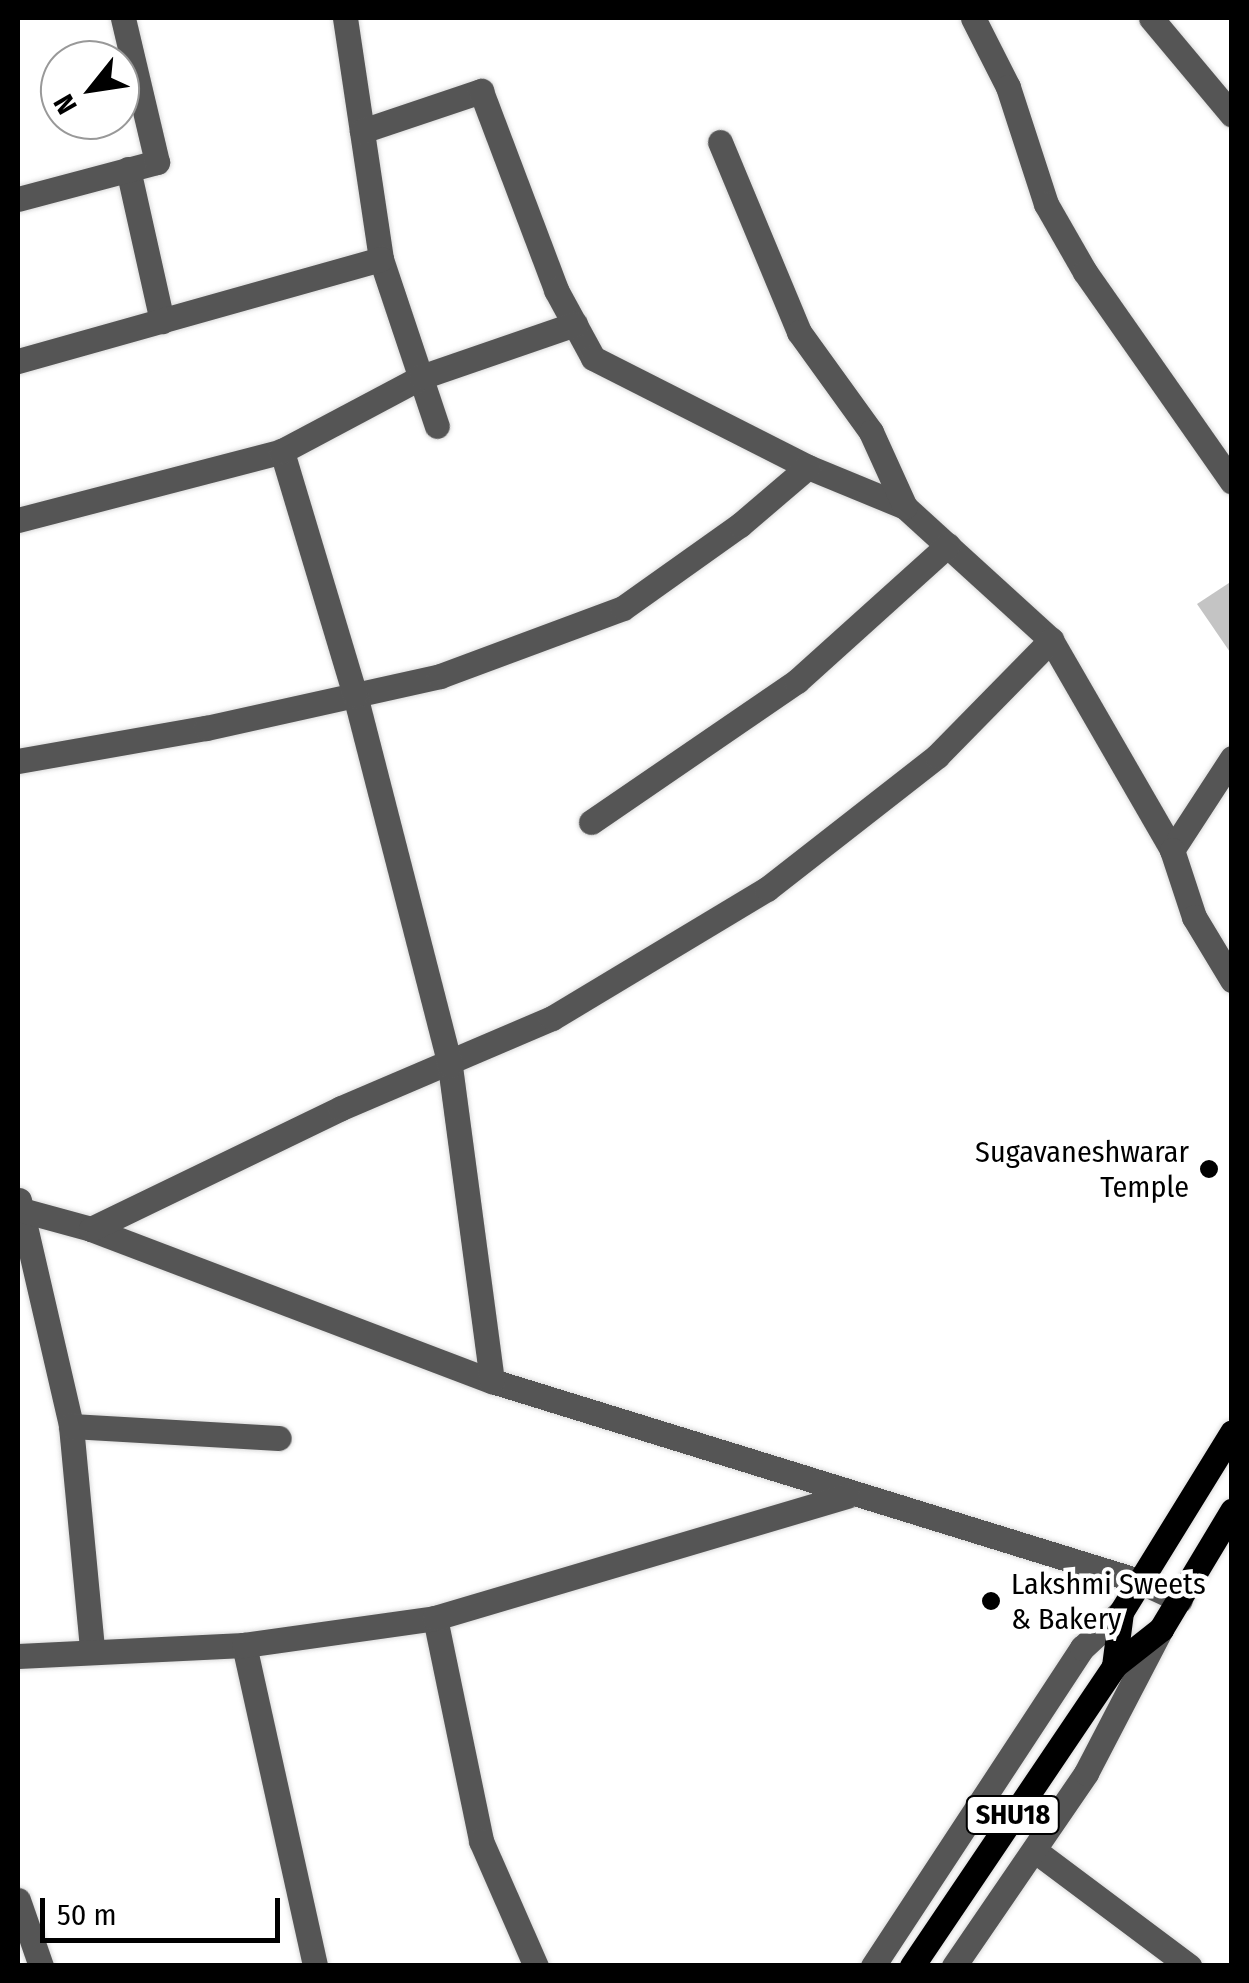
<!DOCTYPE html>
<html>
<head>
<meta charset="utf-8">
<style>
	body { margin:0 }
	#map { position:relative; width:1249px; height:1983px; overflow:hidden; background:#fff; font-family:"Fira Sans Condensed",sans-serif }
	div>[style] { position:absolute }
	.building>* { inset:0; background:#c4c4c4 }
	.roads { filter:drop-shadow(0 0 2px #dbdbdb) drop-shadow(0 0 2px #dbdbdb) }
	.minor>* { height:25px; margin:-12.5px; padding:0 12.5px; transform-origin:12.5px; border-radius:12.5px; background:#555 }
	.major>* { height:25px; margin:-12.5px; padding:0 12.5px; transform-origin:12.5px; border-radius:12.5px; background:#000 }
	.dots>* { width:28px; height:28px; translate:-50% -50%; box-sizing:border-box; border:5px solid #fff; border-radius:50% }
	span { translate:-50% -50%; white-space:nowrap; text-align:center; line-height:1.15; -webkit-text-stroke:9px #fff; paint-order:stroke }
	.shield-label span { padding:2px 8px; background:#fff; border:2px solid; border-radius:8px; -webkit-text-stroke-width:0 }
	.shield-label { font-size:28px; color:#000; font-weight:700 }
	.poi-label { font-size:30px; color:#000 }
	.right { translate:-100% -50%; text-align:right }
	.left { translate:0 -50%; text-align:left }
	.frame { position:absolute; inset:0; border:20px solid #000; pointer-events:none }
	.north { position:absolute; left:40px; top:40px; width:100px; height:100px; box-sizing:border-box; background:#fff; border:2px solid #999; border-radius:50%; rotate:240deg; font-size:28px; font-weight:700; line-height:40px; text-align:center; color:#000 }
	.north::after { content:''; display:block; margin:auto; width:35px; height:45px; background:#000; clip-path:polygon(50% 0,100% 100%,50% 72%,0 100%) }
	.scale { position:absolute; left:40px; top:1898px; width:240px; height:45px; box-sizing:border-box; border:5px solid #000; border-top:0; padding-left:12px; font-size:30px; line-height:35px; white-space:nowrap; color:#000; -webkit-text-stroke:8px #fff; paint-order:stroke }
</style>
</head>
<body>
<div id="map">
	<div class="building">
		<i style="clip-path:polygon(1232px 581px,1232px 655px,1197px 604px)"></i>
	</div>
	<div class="roads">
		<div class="minor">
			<i style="left:345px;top:18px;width:244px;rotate:81.5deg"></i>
			<i style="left:381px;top:259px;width:176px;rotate:71.5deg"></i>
			<i style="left:973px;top:18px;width:77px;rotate:63.1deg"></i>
			<i style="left:1008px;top:87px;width:123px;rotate:72deg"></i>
			<i style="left:1046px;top:204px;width:78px;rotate:60.2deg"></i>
			<i style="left:1085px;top:272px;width:256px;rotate:55deg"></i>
			<i style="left:1151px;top:18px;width:126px;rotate:50.1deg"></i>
			<i style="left:362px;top:131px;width:126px;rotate:-18.6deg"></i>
			<i style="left:481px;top:91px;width:213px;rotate:69.3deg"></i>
			<i style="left:556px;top:290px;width:77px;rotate:61.4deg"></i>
			<i style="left:593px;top:358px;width:241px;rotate:26.9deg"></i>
			<i style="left:808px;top:467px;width:105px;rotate:22.4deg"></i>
			<i style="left:905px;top:507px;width:197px;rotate:42.3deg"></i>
			<i style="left:1051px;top:640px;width:242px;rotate:60deg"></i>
			<i style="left:720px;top:142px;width:206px;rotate:67.4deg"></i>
			<i style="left:799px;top:332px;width:123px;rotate:54.2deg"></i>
			<i style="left:871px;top:432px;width:82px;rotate:65.6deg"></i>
			<i style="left:128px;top:169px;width:156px;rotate:77.4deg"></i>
			<i style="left:18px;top:199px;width:144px;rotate:-14.9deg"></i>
			<i style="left:157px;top:162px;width:148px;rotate:-103.3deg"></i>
			<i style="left:18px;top:361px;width:377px;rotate:-15.7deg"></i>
			<i style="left:18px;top:520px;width:273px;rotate:-14.6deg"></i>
			<i style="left:1232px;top:758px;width:110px;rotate:123.1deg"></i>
			<i style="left:1172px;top:850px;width:71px;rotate:71.8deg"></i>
			<i style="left:1194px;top:917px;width:74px;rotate:58.9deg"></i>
			<i style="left:18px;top:761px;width:191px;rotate:-10deg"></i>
			<i style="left:206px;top:728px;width:240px;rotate:-12.5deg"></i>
			<i style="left:440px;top:676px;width:195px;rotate:-20.4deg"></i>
			<i style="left:623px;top:608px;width:143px;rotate:-35.4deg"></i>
			<i style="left:740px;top:525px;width:89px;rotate:-40.5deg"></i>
			<i style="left:591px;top:822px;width:250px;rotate:-34.4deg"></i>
			<i style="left:797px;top:681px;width:203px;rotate:-42deg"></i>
			<i style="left:19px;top:1200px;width:232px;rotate:77deg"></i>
			<i style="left:71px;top:1426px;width:222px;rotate:84.6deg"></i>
			<i style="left:18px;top:1209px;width:76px;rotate:15.3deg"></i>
			<i style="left:91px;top:1229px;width:429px;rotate:20.8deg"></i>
			<i style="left:492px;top:1381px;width:677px;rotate:17.18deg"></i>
			<i style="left:1139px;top:1581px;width:45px;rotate:24.9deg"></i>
			<i style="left:91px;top:1229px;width:278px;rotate:-25.8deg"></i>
			<i style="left:341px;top:1108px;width:229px;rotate:-23.1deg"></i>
			<i style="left:552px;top:1018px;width:251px;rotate:-31deg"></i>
			<i style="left:767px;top:889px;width:216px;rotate:-38deg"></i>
			<i style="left:937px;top:756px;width:163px;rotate:-45.5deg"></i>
			<i style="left:492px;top:1381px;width:319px;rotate:-97.6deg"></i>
			<i style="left:450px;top:1065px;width:382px;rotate:-104.4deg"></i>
			<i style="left:355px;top:695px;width:255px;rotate:-106.7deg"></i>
			<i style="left:282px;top:451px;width:157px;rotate:-28deg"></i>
			<i style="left:421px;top:377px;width:163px;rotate:-19deg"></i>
			<i style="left:71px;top:1426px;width:208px;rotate:3.3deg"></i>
			<i style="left:435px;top:1618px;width:228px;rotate:78.3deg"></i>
			<i style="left:481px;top:1841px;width:137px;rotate:66.3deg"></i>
			<i style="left:244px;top:1645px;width:329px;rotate:77.5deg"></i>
			<i style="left:18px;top:1656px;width:226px;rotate:-2.8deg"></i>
			<i style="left:244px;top:1645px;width:193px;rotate:-8deg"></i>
			<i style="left:435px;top:1618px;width:430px;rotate:-16.5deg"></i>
			<i style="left:1034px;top:1850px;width:194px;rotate:36.8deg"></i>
			<i style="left:18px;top:1900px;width:70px;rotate:70.8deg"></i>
			<i style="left:873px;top:1966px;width:381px;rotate:-56.7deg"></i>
			<i style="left:1082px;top:1648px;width:53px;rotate:-42.7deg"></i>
			<i style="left:954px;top:1966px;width:234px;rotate:-55.6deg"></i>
			<i style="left:1086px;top:1773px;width:162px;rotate:-62.5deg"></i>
		</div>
		<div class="major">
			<i style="left:1114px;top:1666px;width:54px;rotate:-82.6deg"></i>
			<i style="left:1121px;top:1612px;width:211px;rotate:-58.3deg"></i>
			<i style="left:912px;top:1966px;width:362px;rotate:-56deg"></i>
			<i style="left:1114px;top:1666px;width:60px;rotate:-38.2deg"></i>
			<i style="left:1161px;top:1629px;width:138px;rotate:-59deg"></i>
		</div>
	</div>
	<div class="dots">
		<i style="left:1209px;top:1169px;background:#000"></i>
		<i style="left:991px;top:1601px;background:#000"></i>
	</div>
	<div class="shield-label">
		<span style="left:1013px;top:1815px">SHU18</span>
	</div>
	<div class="poi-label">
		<span class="right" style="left:1189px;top:1169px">Sugavaneshwarar<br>Temple</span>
		<span class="left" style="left:1011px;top:1601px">Lakshmi Sweets<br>&amp; Bakery</span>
	</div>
	<div class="frame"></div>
	<div class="north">N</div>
	<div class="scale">50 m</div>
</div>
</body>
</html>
